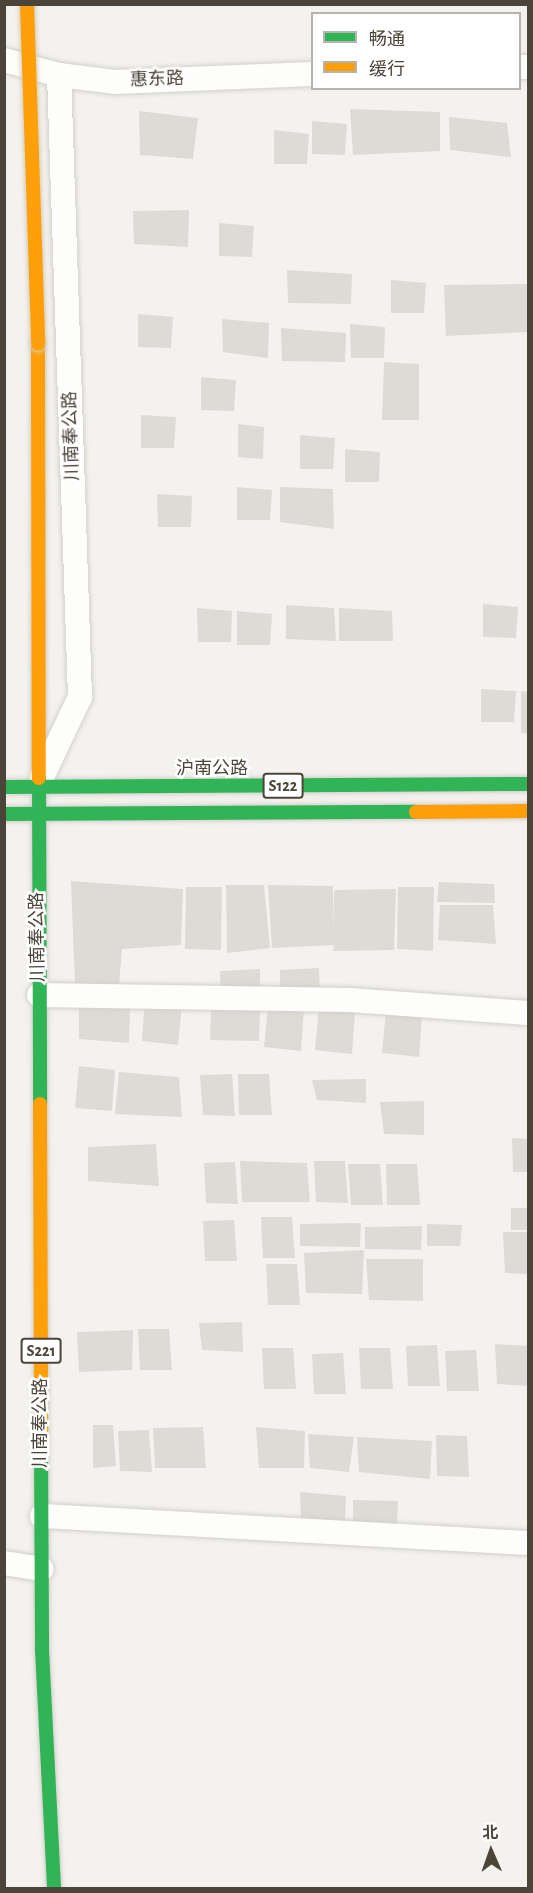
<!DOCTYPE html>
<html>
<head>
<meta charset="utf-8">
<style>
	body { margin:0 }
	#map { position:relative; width:533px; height:1893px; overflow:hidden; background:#f4f2ee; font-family:"Alegreya Sans","Noto Sans SC",sans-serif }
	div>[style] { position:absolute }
	.building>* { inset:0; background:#dedbd6 }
	.roads { filter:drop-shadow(0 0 2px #d2d0cb) drop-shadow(0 0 2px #d2d0cb) }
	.street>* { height:24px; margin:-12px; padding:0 12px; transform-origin:12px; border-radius:12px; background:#fdfdfc }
	.fast>* { height:14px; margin:-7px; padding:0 7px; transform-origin:7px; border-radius:7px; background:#30b455 }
	.slow>* { height:14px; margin:-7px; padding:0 7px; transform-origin:7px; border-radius:7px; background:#ff9f0a }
	.bridges { filter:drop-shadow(0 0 2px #d6cebb) drop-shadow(0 0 2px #d6cebb) }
	.slow-bridge>* { height:14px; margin:-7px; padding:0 7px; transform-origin:7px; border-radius:7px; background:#ff9f0a }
	span { translate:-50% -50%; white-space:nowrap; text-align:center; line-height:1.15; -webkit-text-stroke:5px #fff; paint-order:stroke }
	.shield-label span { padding:2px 4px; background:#fff; border:2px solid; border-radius:4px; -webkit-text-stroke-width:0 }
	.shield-label { font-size:16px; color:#4b4439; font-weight:700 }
	.street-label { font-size:18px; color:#4b4439 }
	.frame { position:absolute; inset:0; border:6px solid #4b4439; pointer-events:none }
	.legend { position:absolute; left:311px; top:12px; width:210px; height:78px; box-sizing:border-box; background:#fff; border:2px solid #b7b4b0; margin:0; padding:8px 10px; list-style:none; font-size:18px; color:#4b4439 }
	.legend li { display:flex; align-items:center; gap:12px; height:30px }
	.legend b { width:30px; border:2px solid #b7b4b0 }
	.north { position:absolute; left:461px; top:1821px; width:60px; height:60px; -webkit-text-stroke:4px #fff; paint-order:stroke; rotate:358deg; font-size:16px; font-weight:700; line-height:24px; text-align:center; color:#4b4439 }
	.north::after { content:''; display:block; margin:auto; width:21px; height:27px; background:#4b4439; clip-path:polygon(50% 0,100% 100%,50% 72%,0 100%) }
</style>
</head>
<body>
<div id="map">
	<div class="building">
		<i style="clip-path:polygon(350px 109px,440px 112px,440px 151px,353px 155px)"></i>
		<i style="clip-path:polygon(139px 111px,198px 118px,193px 159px,140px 155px)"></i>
		<i style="clip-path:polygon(449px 117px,507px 123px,511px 157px,450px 150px)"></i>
		<i style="clip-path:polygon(312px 121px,347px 124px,345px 155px,312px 154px)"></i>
		<i style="clip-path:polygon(274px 130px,309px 134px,307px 164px,274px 164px)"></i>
		<i style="clip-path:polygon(189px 210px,188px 247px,134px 244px,133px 211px)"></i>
		<i style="clip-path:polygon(219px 223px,254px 226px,252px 257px,219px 256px)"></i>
		<i style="clip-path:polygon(287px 270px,352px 274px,351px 304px,288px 303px)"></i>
		<i style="clip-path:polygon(391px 280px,426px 283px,424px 313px,391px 313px)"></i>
		<i style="clip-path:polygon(528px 284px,528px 332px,446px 336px,444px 285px)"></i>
		<i style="clip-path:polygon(138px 314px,173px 317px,171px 348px,138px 347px)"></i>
		<i style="clip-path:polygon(222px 319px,269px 323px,268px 358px,223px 352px)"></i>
		<i style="clip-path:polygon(350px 324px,385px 327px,384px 358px,351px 358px)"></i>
		<i style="clip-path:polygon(281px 328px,346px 333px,345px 362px,282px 361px)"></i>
		<i style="clip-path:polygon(384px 362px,419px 364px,419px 420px,382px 420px)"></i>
		<i style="clip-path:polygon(201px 377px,236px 380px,234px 411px,201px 410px)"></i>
		<i style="clip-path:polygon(141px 415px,176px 417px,174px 448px,141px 448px)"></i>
		<i style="clip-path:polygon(238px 424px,264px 427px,263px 459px,238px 457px)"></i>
		<i style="clip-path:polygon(300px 435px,335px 438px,333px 469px,300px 469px)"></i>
		<i style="clip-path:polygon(345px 449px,380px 452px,379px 482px,345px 482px)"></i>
		<i style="clip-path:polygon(237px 487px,272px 490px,270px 520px,237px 520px)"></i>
		<i style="clip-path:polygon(280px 487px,333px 489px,334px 529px,280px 522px)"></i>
		<i style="clip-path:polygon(157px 494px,192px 496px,191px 527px,158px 527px)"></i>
		<i style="clip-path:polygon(483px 604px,518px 607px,516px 638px,483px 637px)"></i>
		<i style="clip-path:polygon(286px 605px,334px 608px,336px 641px,286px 639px)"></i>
		<i style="clip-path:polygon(197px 608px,232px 611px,231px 642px,198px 642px)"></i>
		<i style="clip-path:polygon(339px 608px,392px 611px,393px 641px,339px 641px)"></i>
		<i style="clip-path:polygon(237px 611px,272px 614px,270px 645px,237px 645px)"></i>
		<i style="clip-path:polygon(481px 689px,516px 691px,514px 722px,481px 722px)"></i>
		<i style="clip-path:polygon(521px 691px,528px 692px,528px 734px,521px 733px)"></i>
		<i style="clip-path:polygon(71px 881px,183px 889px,181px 945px,122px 949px,119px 985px,75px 986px)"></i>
		<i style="clip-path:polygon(439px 882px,494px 884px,495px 903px,437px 902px)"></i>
		<i style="clip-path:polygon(226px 885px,264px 885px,270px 948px,227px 953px)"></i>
		<i style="clip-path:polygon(268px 885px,333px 886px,333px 932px,334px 890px,396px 889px,394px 950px,333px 951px,334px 945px,272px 948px)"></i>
		<i style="clip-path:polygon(186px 887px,222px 887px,221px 950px,185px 949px)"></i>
		<i style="clip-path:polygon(398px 887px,434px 887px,433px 951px,397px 949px)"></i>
		<i style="clip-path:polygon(440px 905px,493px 905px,496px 944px,438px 940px)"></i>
		<i style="clip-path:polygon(319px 968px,320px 993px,280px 992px,280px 970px)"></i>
		<i style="clip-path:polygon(260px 969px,260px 993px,221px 992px,220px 971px)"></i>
		<i style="clip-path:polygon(145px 999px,182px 1004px,178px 1045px,142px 1041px)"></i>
		<i style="clip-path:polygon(268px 1005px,304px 1009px,301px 1051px,264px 1047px)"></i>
		<i style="clip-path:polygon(79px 1006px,130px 1008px,129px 1043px,79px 1039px)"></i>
		<i style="clip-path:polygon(211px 1008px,260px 1009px,259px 1041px,210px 1040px)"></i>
		<i style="clip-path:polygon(319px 1008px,355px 1012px,352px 1054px,315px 1050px)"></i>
		<i style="clip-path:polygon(386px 1011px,422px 1015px,419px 1057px,382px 1053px)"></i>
		<i style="clip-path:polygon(79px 1066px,115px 1070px,112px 1111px,75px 1108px)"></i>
		<i style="clip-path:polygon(119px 1072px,179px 1077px,182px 1117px,115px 1114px)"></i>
		<i style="clip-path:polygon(232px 1074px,235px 1116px,203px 1115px,200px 1075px)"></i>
		<i style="clip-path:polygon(238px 1074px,269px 1074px,272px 1115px,239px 1115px)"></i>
		<i style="clip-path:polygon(366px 1079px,366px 1103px,317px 1100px,312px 1080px)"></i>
		<i style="clip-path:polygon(424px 1101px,424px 1135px,384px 1134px,380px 1102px)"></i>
		<i style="clip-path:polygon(512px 1138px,528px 1139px,528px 1172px,513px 1172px)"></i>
		<i style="clip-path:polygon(156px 1144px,159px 1186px,88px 1181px,88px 1147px)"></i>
		<i style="clip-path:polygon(240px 1161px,307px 1163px,310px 1202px,242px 1202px)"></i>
		<i style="clip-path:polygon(314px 1161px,345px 1161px,348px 1203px,316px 1202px)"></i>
		<i style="clip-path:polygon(235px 1162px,238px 1204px,206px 1203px,204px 1163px)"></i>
		<i style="clip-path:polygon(348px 1164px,380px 1164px,383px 1205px,351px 1205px)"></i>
		<i style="clip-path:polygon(386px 1164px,417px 1164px,420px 1205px,387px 1205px)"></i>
		<i style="clip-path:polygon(511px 1208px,528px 1208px,528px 1230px,511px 1230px)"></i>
		<i style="clip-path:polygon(261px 1217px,292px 1217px,295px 1258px,263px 1258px)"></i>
		<i style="clip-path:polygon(234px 1220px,237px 1261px,205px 1261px,203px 1221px)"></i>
		<i style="clip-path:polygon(361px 1223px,360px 1247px,300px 1246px,300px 1224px)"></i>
		<i style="clip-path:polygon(427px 1224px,462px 1225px,460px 1246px,427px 1246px)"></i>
		<i style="clip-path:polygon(422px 1226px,421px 1250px,365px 1249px,365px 1227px)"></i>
		<i style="clip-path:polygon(503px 1232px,528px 1232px,528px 1274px,505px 1273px)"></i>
		<i style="clip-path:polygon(364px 1250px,362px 1294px,306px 1293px,304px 1253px)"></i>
		<i style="clip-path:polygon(366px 1259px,423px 1259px,423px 1301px,369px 1300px)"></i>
		<i style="clip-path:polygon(266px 1264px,297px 1264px,300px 1305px,268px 1305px)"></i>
		<i style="clip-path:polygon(242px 1322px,243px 1352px,202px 1350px,199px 1323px)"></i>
		<i style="clip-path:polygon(138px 1329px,169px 1329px,172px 1370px,140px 1370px)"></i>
		<i style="clip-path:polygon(133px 1330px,132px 1370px,79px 1372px,77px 1332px)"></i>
		<i style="clip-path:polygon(495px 1344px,528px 1346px,528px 1386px,497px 1384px)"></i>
		<i style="clip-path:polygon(437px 1345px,440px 1386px,408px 1386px,406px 1346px)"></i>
		<i style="clip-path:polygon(262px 1348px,293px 1348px,296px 1389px,264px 1389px)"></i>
		<i style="clip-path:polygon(359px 1348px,390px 1348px,393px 1389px,361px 1389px)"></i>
		<i style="clip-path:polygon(476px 1350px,479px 1391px,447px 1391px,445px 1351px)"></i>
		<i style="clip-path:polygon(343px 1353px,346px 1394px,314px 1394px,312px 1354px)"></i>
		<i style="clip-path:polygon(93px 1425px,113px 1425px,116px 1466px,93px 1468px)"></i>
		<i style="clip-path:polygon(203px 1427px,206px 1468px,155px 1468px,153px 1428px)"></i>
		<i style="clip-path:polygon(256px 1427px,305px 1431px,304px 1468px,259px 1468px)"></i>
		<i style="clip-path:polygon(149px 1430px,152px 1472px,120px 1471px,118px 1431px)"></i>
		<i style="clip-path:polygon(308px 1434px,354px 1437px,349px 1472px,310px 1468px)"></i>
		<i style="clip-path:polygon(436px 1435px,467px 1436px,469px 1477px,437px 1476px)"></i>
		<i style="clip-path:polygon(357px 1437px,432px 1441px,430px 1479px,359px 1472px)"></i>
		<i style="clip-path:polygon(300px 1492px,346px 1496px,345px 1521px,301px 1519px)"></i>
		<i style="clip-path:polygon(353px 1500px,398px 1501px,397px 1526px,353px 1524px)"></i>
	</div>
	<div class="roads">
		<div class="street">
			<i style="left:4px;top:60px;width:57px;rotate:15.3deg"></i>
			<i style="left:59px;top:75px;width:56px;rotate:7.1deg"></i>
			<i style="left:115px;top:82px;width:197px;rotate:-2.3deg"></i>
			<i style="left:520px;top:67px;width:8px"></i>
			<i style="left:42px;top:777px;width:89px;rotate:-64.6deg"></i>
			<i style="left:80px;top:697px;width:622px;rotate:-91.93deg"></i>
			<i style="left:39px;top:995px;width:311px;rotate:0.9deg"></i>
			<i style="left:350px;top:1000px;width:178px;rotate:4.2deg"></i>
			<i style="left:42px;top:1516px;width:487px;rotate:3.2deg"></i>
			<i style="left:4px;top:1563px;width:38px;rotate:9deg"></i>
		</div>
		<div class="fast">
			<i style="left:39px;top:778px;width:326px;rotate:89.8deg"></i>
			<i style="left:4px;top:787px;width:524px;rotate:-0.33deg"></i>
			<i style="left:4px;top:814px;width:412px;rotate:-0.3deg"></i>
			<i style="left:41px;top:1446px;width:204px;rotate:89.7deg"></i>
			<i style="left:42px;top:1650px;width:238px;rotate:87.1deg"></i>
		</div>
		<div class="slow">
			<i style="left:38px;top:344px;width:434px;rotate:89.9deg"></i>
			<i style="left:416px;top:812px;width:112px;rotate:-0.5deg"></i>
			<i style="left:40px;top:1104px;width:342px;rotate:89.8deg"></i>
		</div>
	</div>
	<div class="bridges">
		<div class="slow-bridge">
			<i style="left:27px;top:4px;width:340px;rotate:88.1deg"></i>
		</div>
	</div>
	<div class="shield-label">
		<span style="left:283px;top:786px">S122</span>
		<span style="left:41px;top:1351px">S221</span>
	</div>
	<div class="street-label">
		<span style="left:157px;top:80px;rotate:-2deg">惠东路</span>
		<span style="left:72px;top:436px;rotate:-92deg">川南奉公路</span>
		<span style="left:212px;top:769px">沪南公路</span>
		<span style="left:38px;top:937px;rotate:-91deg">川南奉公路</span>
		<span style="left:41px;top:1423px;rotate:-90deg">川南奉公路</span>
	</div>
	<div class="frame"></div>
	<ul class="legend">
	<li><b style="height:8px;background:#30b455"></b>畅通</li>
	<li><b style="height:8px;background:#ff9f0a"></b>缓行</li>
	</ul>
	<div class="north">北</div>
</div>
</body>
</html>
